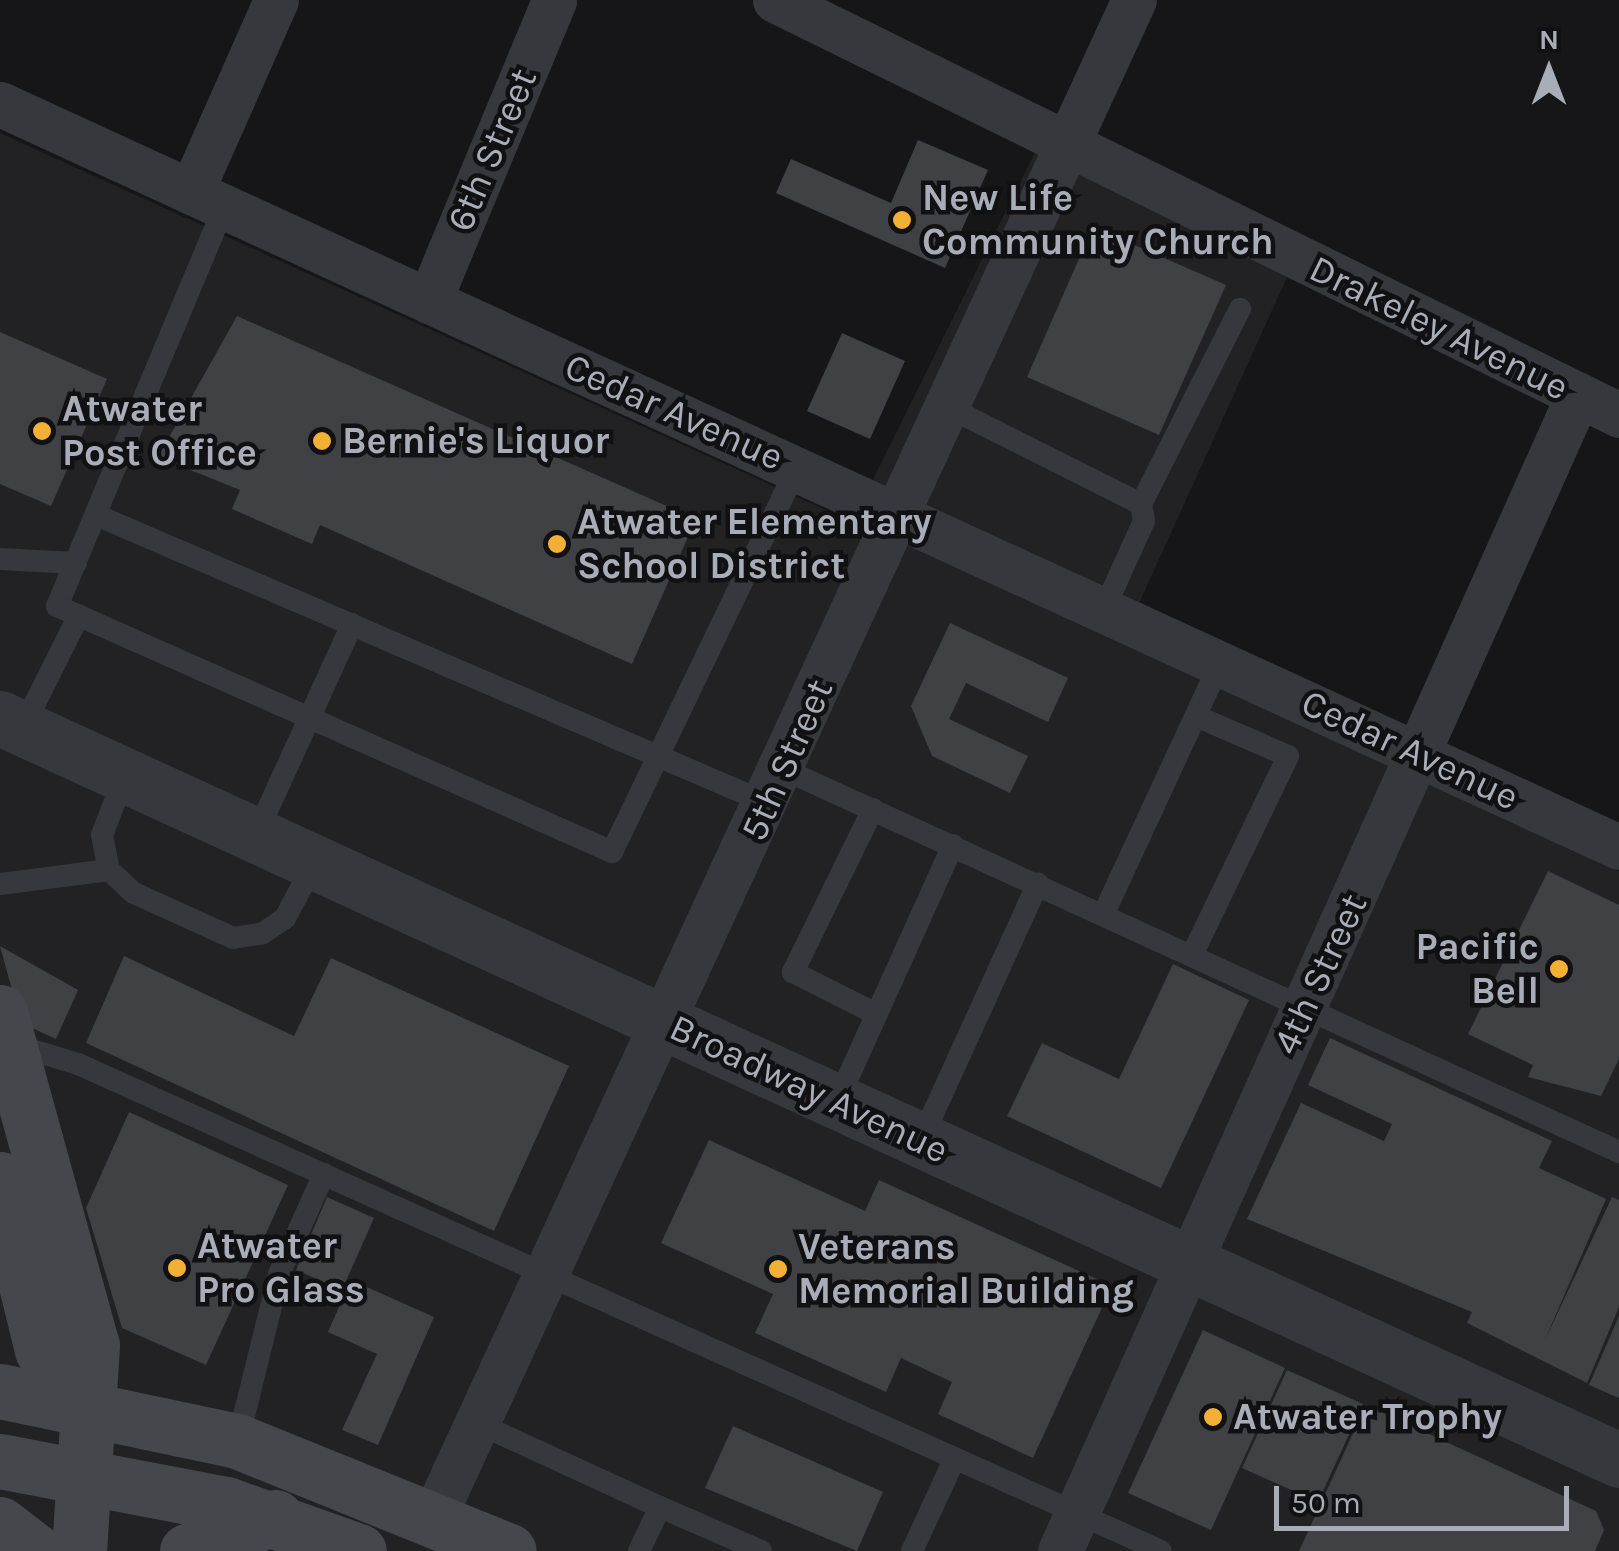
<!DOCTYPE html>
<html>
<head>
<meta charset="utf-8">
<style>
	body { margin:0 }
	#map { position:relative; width:1619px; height:1551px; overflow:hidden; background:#161618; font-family:Karla,sans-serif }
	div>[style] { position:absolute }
	.built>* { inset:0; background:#222225 }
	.building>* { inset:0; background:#404145 }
	.service>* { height:22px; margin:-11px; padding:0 11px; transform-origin:11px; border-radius:11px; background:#37383d }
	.minor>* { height:45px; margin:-22.5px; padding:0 22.5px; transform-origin:22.5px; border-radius:22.5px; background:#37383d }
	.tertiary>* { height:55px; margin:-27.5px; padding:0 27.5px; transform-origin:27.5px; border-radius:27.5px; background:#37383d }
	.secondary>* { height:55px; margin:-27.5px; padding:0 27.5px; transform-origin:27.5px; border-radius:27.5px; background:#45474d }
	.dots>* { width:28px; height:28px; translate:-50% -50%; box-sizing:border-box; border:5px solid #111113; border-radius:50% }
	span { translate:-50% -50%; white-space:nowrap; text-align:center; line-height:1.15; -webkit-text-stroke:9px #111113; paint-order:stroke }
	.street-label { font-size:38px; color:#a8adb8 }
	.poi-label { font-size:38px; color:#a8adb8; font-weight:700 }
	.left { translate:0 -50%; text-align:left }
	.right { translate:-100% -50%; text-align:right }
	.north { position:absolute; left:1499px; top:20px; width:100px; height:100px; -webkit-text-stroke:8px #111113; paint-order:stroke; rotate:0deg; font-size:28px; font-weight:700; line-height:40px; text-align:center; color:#a8adb8 }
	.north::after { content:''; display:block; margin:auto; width:35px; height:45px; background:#a8adb8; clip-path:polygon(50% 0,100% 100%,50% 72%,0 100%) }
	.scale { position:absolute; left:1274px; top:1486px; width:295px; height:45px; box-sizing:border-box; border:5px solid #a8adb8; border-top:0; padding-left:12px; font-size:30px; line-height:35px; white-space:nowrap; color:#a8adb8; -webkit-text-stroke:8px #111113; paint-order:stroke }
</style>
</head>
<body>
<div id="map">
	<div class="built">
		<i style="clip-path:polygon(0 133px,852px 522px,1038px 146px,1289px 273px,1121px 643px,1619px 871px,1619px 1551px,0 1551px)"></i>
	</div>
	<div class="building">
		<i style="clip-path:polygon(918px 140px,988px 170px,945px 268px,776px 193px,791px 159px,891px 203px)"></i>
		<i style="clip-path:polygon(1093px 227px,1226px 285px,1159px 435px,1027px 377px)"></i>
		<i style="clip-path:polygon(237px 316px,696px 519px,632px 664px,320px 525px,312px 544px,232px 509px,240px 490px,158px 457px)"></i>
		<i style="clip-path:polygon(0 332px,107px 379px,51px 506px,0 484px)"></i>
		<i style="clip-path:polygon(842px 333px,905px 361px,870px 439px,807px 411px)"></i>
		<i style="clip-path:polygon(950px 623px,1068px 678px,1048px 722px,966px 683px,949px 719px,1028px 756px,1010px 793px,932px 756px,911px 706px)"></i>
		<i style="clip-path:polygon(1548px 871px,1619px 905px,1619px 1059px,1601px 1096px,1528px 1077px,1533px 1065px,1468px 1034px)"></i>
		<i style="clip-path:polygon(0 946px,78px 990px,56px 1039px,21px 1023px)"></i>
		<i style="clip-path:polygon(124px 956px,294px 1036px,331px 958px,569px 1066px,494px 1231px,86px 1043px)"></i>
		<i style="clip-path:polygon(1173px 964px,1249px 1000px,1161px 1188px,1007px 1116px,1042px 1043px,1119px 1079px)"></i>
		<i style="clip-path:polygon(1330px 1038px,1552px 1141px,1539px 1168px,1606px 1199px,1544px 1342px,1612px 1197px,1619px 1200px,1619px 1307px,1587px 1383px,1467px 1323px,1472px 1312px,1247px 1219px,1301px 1103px,1384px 1141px,1392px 1124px,1308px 1085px)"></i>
		<i style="clip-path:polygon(129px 1112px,288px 1185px,206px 1365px,122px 1328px,86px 1208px)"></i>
		<i style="clip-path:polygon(709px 1140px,865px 1211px,879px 1180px,1112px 1286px,1033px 1458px,938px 1414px,952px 1382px,901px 1358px,886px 1392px,755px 1333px,773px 1294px,661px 1243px)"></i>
		<i style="clip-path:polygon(327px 1197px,374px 1218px,342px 1290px,296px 1270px)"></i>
		<i style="clip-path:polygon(351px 1280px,434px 1317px,378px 1445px,342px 1430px,377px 1354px,328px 1332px)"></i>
		<i style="clip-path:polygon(1619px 1316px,1619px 1398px,1589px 1385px)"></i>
		<i style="clip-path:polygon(1203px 1330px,1285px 1368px,1211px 1530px,1128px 1493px)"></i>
		<i style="clip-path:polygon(1287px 1370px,1363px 1404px,1318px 1502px,1242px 1468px)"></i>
		<i style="clip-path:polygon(1366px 1405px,1596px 1511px,1604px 1530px,1595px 1551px,1299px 1551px)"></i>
		<i style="clip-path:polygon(733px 1426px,883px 1492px,857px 1551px,705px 1488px)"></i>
	</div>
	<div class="service">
		<i style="left:224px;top:207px;width:433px;rotate:112.7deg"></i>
		<i style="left:57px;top:606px;width:607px;rotate:23.9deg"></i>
		<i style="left:612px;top:852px;width:426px;rotate:-64.3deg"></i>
		<i style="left:948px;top:407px;width:216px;rotate:26.7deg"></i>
		<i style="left:1141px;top:504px;width:17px;rotate:80deg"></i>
		<i style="left:1144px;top:521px;width:97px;rotate:114.4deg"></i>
		<i style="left:1141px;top:504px;width:219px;rotate:-63.1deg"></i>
		<i style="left:96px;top:515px;width:730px;rotate:23.23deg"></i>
		<i style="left:0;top:559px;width:76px;rotate:3deg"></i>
		<i style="left:23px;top:727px;width:125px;rotate:-63.4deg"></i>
		<i style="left:783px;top:769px;width:920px;rotate:24.61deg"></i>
		<i style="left:125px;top:775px;width:64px;rotate:111deg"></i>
		<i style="left:102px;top:835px;width:36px;rotate:79deg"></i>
		<i style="left:109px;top:870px;width:34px;rotate:43deg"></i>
		<i style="left:134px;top:893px;width:109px;rotate:24.4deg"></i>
		<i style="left:233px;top:938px;width:30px;rotate:-9deg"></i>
		<i style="left:263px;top:933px;width:27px;rotate:-34deg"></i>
		<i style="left:285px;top:918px;width:61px;rotate:-61.8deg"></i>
		<i style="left:873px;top:809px;width:182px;rotate:116.1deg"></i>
		<i style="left:793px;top:972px;width:93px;rotate:26.8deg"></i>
		<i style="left:256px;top:835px;width:232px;rotate:-65.5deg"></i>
		<i style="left:0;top:884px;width:110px;rotate:-7.3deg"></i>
		<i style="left:1104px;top:913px;width:276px;rotate:-65.1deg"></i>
		<i style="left:1192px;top:955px;width:221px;rotate:-64.2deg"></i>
		<i style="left:1288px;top:756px;width:100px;rotate:-156.5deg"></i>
		<i style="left:12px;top:1044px;width:69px;rotate:16.9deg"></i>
		<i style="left:78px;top:1064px;width:1187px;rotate:24.21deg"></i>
		<i style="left:837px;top:1102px;width:282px;rotate:-65.7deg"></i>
		<i style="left:921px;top:1140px;width:282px;rotate:-65.5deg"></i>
		<i style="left:477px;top:1423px;width:201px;rotate:24.7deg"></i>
		<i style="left:660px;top:1507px;width:49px;rotate:115.5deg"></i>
		<i style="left:238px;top:1440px;width:171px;rotate:-76.1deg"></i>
		<i style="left:279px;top:1274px;width:110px;rotate:-65.8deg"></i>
		<i style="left:660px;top:1507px;width:110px;rotate:23.5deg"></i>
		<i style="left:912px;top:1551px;width:100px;rotate:-65.2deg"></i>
	</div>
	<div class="minor">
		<i style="left:775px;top:0;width:941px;rotate:26.18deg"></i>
		<i style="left:0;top:104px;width:1781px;rotate:24.65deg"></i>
		<i style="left:191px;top:192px;width:210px;rotate:-66.1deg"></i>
		<i style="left:429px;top:301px;width:326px;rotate:-67.4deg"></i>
		<i style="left:434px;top:1516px;width:1670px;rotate:-65.22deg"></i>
		<i style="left:1060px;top:1551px;width:1267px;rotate:-65.86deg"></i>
	</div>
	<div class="tertiary">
		<i style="left:0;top:718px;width:1781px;rotate:24.62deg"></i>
	</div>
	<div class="secondary">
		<i style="left:0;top:1012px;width:345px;rotate:74.6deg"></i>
		<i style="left:92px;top:1345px;width:206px;rotate:93.6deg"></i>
		<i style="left:0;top:1179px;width:176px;rotate:76.2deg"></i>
		<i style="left:42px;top:1350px;width:75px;rotate:57.6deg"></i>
		<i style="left:0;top:1391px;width:242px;rotate:11.9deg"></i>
		<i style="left:237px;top:1441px;width:293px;rotate:22deg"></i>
		<i style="left:0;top:1461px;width:230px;rotate:10.8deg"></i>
		<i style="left:226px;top:1504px;width:141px;rotate:19.5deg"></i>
		<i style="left:0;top:1524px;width:44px;rotate:37.6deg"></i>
		<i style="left:187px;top:1551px;width:95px;rotate:-20.9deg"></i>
	</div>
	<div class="dots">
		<i style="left:902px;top:220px;background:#f2b134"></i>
		<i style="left:42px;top:431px;background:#f2b134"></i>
		<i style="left:322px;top:441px;background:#f2b134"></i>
		<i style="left:557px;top:544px;background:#f2b134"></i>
		<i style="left:1559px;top:969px;background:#f2b134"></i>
		<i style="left:177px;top:1268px;background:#f2b134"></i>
		<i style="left:778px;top:1269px;background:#f2b134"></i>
		<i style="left:1213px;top:1417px;background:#f2b134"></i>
	</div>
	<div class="street-label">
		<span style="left:492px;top:150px;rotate:-67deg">6th Street</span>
		<span style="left:1439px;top:328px;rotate:26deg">Drakeley Avenue</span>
		<span style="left:674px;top:412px;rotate:24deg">Cedar Avenue</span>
		<span style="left:1410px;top:750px;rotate:25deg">Cedar Avenue</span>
		<span style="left:787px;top:760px;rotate:-66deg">5th Street</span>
		<span style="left:1320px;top:974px;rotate:-65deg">4th Street</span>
		<span style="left:809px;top:1089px;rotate:25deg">Broadway Avenue</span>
	</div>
	<div class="poi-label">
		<span class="left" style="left:922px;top:220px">New Life<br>Community Church</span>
		<span class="left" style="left:62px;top:431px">Atwater<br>Post Office</span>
		<span class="left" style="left:342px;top:441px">Bernie's Liquor</span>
		<span class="left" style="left:577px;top:544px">Atwater Elementary<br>School District</span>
		<span class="right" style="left:1539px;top:969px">Pacific<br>Bell</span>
		<span class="left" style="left:197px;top:1268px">Atwater<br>Pro Glass</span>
		<span class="left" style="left:798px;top:1269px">Veterans<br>Memorial Building</span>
		<span class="left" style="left:1233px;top:1417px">Atwater Trophy</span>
	</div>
	<div class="north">N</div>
	<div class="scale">50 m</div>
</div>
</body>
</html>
